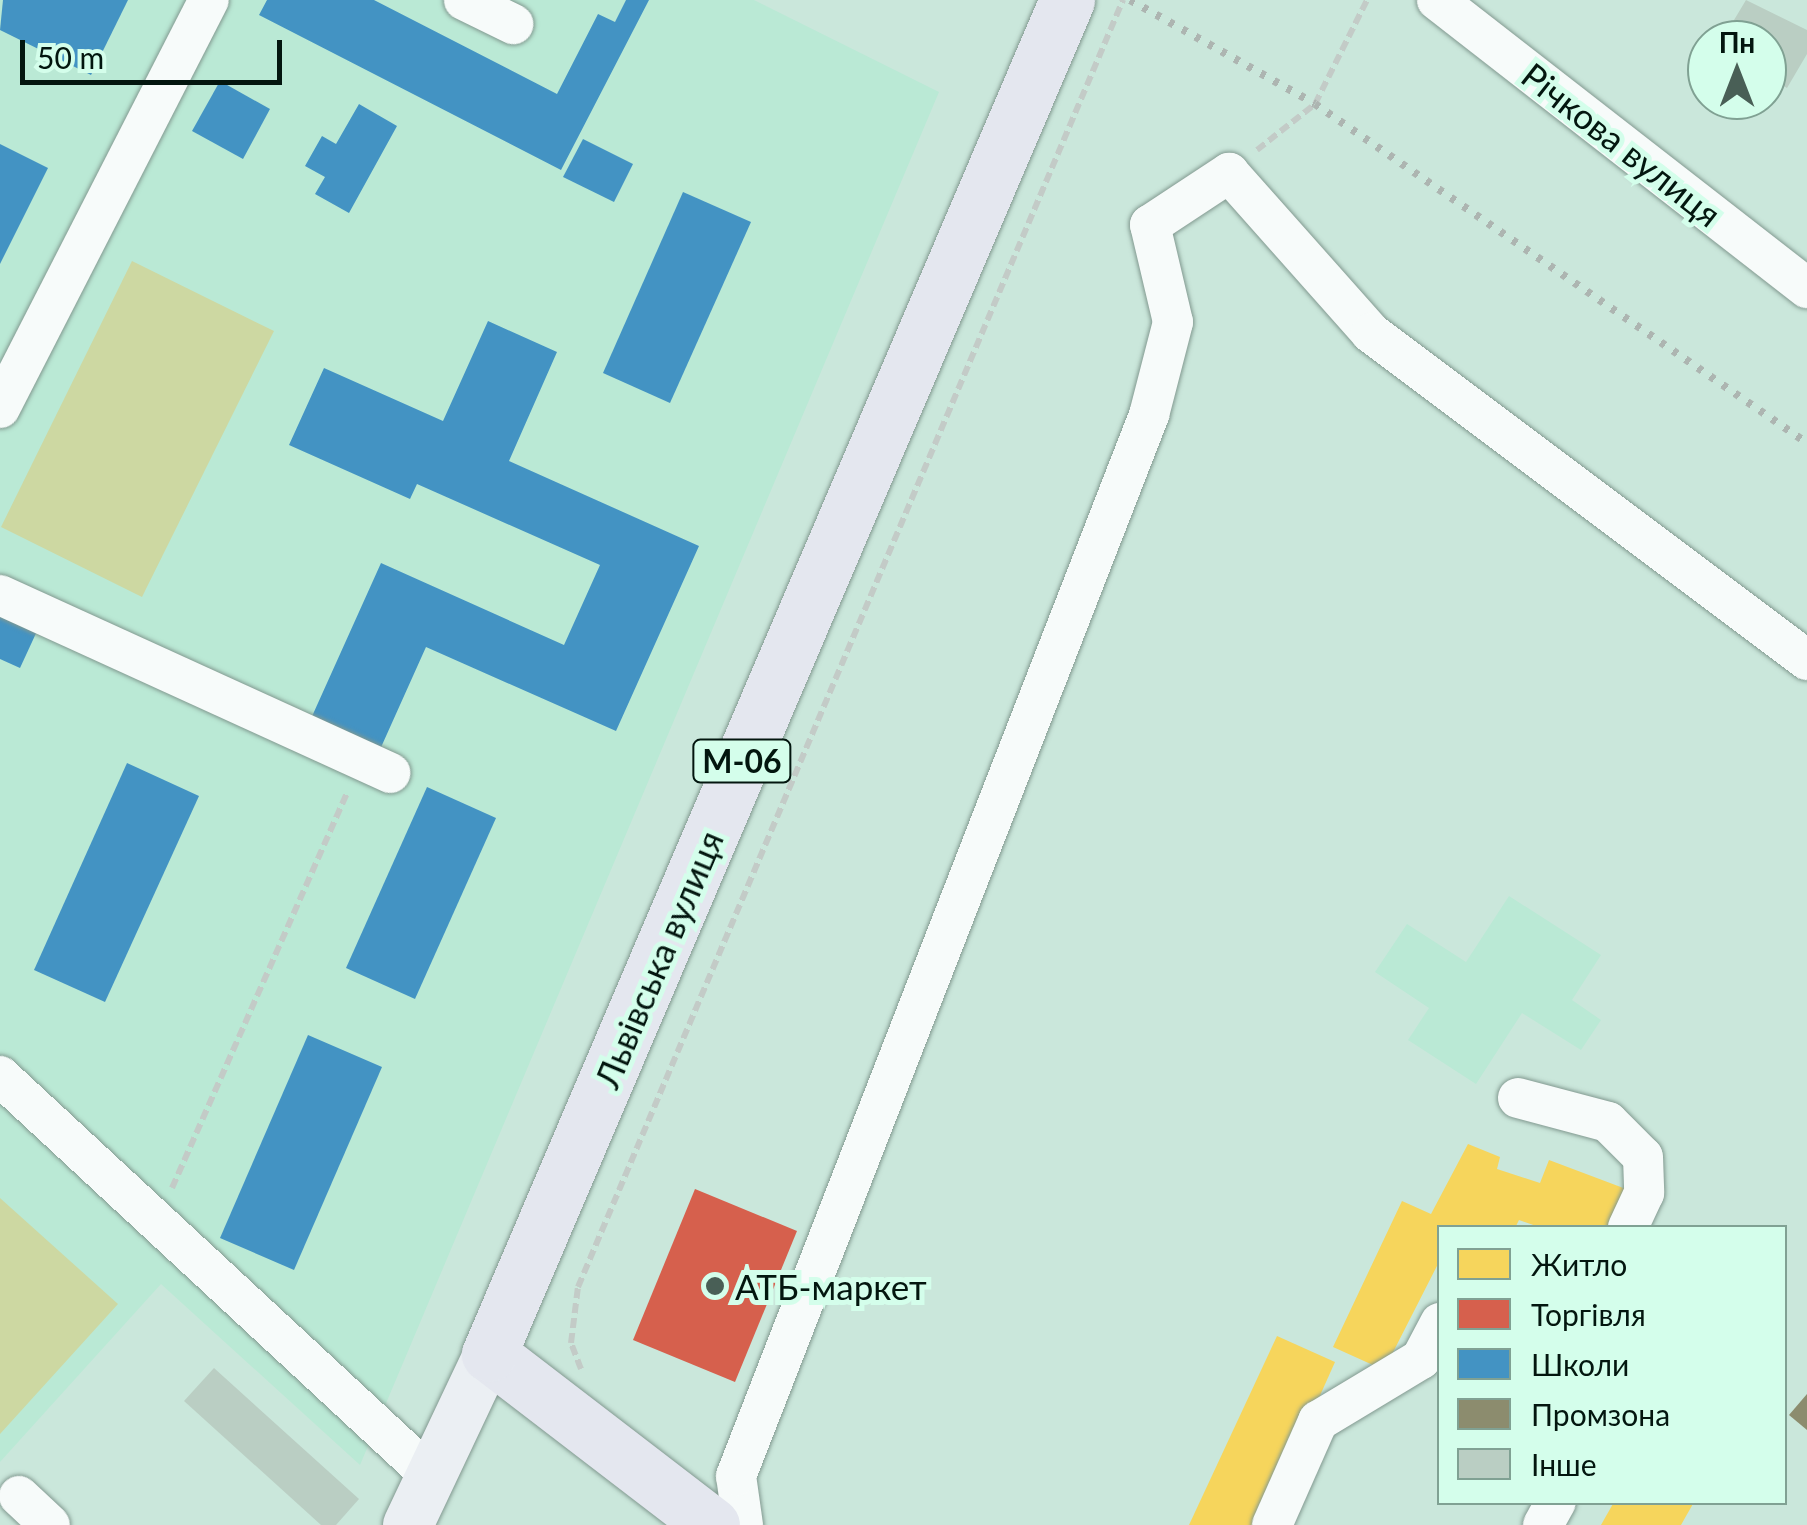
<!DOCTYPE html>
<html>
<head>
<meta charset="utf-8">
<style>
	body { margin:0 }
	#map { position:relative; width:1807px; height:1525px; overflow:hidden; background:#cae7db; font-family:Lato,sans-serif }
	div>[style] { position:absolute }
	.built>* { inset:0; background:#bae9d5 }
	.green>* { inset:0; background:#cdd8a2 }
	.homes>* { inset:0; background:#f6d55c }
	.shops>* { inset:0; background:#d6604d }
	.schools>* { inset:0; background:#4393c3 }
	.industry>* { inset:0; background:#8c8c6e }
	.building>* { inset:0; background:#bacec3 }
	.path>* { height:6px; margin-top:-3px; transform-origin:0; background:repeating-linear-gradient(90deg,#c3cbc7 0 10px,transparent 0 15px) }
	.roads { filter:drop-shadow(0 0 2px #829990) drop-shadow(0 0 2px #829990) }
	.minor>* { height:40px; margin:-20px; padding:0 20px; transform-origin:20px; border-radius:20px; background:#f7fbfa }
	.major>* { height:50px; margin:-25px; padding:0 25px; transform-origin:25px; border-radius:25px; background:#ebeff3 }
	.highway>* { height:55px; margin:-27.5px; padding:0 27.5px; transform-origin:27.5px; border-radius:27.5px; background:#e4e7ef }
	.rail>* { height:8px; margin-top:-4px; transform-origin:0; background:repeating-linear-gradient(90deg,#adb5b1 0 5px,transparent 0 15px) }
	.dots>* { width:28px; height:28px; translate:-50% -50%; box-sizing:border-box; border:5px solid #d4feeb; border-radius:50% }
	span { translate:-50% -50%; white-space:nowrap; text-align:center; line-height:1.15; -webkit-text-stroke:10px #d4feeb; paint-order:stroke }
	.shield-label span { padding:2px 8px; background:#d4feeb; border:2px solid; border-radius:8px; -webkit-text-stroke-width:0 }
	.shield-label { font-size:32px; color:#03160f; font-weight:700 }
	.street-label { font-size:35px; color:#03160f }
	.poi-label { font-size:35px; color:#03160f }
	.left { translate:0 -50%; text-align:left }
	.legend { position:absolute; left:1437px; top:1225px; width:350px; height:280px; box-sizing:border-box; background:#d4feeb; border:2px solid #80a193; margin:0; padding:12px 18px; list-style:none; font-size:30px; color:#03160f }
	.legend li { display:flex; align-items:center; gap:20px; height:50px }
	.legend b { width:50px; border:2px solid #80a193 }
	.north { position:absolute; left:1687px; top:20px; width:100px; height:100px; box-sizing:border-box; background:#d4feeb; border:2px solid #80a193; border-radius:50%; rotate:0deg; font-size:28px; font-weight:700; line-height:40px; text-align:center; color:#03160f }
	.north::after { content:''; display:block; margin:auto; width:35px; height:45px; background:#495f56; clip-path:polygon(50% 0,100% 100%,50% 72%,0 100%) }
	.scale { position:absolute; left:20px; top:40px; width:262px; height:45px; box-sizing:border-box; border:5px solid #03160f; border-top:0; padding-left:12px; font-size:30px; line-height:35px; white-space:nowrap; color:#03160f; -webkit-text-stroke:8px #d4feeb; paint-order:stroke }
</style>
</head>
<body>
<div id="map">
	<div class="built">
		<i style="clip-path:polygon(0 0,754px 0,939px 92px,360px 1465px,161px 1284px,0 1462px)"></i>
		<i style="clip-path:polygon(1509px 896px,1601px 955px,1572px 1000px,1601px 1020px,1581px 1050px,1522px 1013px,1476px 1084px,1408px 1040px,1429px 1008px,1375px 972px,1407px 924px,1466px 962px)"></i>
	</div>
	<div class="green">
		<i style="clip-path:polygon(132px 261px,274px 331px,142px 597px,1px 527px)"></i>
		<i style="clip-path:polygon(0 1198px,118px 1304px,0 1434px)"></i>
	</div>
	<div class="homes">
		<i style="clip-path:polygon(1468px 1144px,1500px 1157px,1497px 1169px,1540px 1183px,1549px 1160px,1626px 1189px,1607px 1228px,1542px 1228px,1519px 1220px,1515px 1228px,1440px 1228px,1440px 1260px,1384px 1370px,1333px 1347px,1402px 1201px,1431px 1214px)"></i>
		<i style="clip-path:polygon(1277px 1336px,1335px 1362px,1262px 1525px,1189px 1525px)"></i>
		<i style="clip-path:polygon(1614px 1502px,1694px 1502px,1681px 1525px,1601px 1525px)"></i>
	</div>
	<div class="shops">
		<i style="clip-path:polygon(695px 1189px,797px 1231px,735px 1382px,633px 1340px)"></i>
	</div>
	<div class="schools">
		<i style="clip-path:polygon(3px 0,128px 0,91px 75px,0 30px)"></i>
		<i style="clip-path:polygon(267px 0,374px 0,557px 94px,598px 14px,615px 22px,626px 0,649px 0,561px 170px,259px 15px)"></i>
		<i style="clip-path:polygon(220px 81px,270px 109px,243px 159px,192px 131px)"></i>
		<i style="clip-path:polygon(359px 104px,397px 126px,349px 213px,315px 194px,325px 177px,305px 166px,322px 136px,336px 144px)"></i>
		<i style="clip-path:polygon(583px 139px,633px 164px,614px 202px,563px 177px)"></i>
		<i style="clip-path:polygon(0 144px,48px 168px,0 264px)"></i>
		<i style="clip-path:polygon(683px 192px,751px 222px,670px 403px,603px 373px)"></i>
		<i style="clip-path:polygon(488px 321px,557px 352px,509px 461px,699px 546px,616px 731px,426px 647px,378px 754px,309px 723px,381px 563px,564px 645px,600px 565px,417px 484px,410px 499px,289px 445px,324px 368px,443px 421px)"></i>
		<i style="clip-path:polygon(0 612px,38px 629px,20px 668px,0 659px)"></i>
		<i style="clip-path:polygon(127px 763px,199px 796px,105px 1002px,34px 970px)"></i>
		<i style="clip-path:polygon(427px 787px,496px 818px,415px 999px,346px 968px)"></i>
		<i style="clip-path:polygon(308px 1035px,382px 1067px,294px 1270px,220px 1238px)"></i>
	</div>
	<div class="industry">
		<i style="clip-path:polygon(1807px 1394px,1807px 1430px,1789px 1415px)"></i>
	</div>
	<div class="building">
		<i style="clip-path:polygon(1746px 0,1807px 30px,1807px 54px,1787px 88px,1767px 76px,1767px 40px,1722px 40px)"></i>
		<i style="clip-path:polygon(214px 1368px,359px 1499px,336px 1525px,321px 1525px,184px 1401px)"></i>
	</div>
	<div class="path">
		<i style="left:1257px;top:150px;width:74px;rotate:-38.4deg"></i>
		<i style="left:1315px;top:104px;width:116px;rotate:-63.4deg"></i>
		<i style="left:172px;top:1188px;width:432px;rotate:-66.1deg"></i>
		<i style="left:581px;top:1369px;width:28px;rotate:-111deg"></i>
		<i style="left:571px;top:1343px;width:56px;rotate:-82.9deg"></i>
		<i style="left:578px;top:1287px;width:1398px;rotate:-67.05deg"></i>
	</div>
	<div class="roads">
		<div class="minor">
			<i style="left:464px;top:0;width:55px;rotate:26.1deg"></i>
			<i style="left:1437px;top:0;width:469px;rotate:37.9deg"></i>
			<i style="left:0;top:408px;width:458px;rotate:-62.9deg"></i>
			<i style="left:0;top:595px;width:429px;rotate:24.5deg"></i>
			<i style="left:0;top:1076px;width:585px;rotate:42.85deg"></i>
			<i style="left:1518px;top:1098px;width:93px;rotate:14.9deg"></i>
			<i style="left:1608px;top:1122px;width:49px;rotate:45deg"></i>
			<i style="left:1643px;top:1157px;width:36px;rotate:88deg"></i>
			<i style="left:1644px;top:1193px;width:38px;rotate:115deg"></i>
			<i style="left:19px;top:1496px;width:42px;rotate:43.1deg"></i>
			<i style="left:743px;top:1525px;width:49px;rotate:-98.1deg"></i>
			<i style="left:736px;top:1476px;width:1139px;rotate:-68.73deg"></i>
			<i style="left:1149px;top:415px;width:96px;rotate:-75.5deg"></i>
			<i style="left:1173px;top:322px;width:100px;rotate:-103.3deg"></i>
			<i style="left:1150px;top:225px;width:95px;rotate:-33.4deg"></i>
			<i style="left:1229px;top:173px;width:214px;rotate:48.4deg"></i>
			<i style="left:1371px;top:333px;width:545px;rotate:36.87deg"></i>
			<i style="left:1272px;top:1525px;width:114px;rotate:-66.1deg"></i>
			<i style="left:1318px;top:1421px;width:120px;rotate:-31deg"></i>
			<i style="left:1421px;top:1359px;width:41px;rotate:-62.2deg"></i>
			<i style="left:1543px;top:1525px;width:26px;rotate:-61deg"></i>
		</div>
		<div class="major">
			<i style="left:408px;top:1525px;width:189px;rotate:-64.7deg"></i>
		</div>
		<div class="highway">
			<i style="left:712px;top:1525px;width:281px;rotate:-142.5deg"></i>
			<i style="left:489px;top:1354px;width:1472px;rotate:-66.88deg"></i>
		</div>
	</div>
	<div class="rail">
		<i style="left:1130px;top:0;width:212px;rotate:29.3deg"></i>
		<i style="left:1315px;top:104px;width:597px;rotate:34.57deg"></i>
	</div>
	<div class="dots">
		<i style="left:715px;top:1286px;background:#495f56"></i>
	</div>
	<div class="shield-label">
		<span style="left:742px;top:761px">М-06</span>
	</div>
	<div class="street-label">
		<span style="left:1622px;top:144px;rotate:38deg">Річкова вулиця</span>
		<span style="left:658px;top:959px;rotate:-67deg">Львівська вулиця</span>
	</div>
	<div class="poi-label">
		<span class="left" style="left:735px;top:1286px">АТБ-маркет</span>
	</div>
	<ul class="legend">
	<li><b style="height:28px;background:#f6d55c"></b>Житло</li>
	<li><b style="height:28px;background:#d6604d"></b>Торгівля</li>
	<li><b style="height:28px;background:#4393c3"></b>Школи</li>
	<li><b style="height:28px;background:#8c8c6e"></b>Промзона</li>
	<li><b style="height:28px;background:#bacec3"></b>Інше</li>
	</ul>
	<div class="north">Пн</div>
	<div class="scale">50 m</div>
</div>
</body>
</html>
